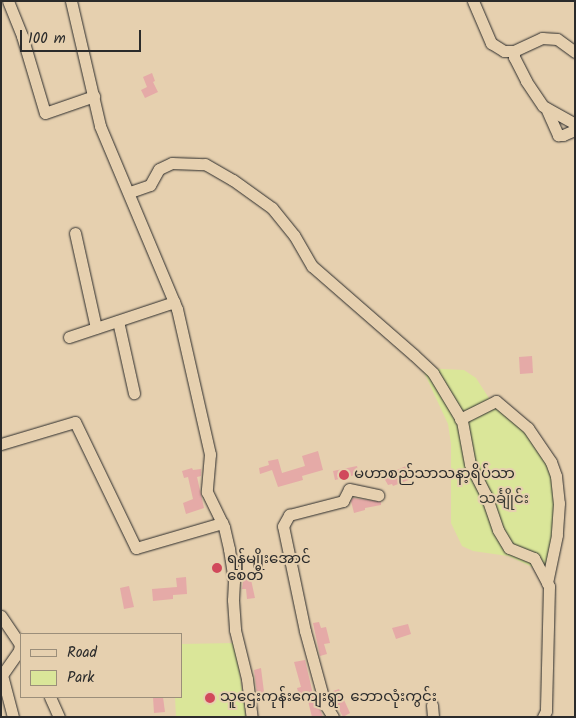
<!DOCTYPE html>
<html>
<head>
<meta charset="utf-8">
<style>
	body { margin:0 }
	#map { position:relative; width:576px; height:718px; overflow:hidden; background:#e6d0af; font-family:Kalam,"Noto Sans Myanmar",sans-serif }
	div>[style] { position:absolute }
	.green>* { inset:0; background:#dae699 }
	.building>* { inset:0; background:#e5aaa7 }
	.roads { filter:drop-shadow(0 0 1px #2b2b2b) drop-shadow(0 0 1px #2b2b2b) }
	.minor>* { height:11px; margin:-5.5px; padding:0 5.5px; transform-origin:5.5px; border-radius:5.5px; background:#e6d0af }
	.dots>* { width:14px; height:14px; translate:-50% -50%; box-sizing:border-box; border:2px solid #e6d0af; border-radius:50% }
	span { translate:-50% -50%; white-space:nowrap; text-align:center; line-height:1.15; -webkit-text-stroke:4px #e6d0af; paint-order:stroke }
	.poi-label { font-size:15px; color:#2b2b2b }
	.left { translate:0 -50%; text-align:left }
	.park-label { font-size:15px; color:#3c3e36 }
	.frame { position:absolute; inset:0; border:2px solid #2b2b2b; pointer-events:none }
	.legend { position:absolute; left:20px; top:633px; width:162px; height:65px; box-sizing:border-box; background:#e6d0af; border:1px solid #9b8e7a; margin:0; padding:6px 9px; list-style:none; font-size:15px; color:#2b2b2b }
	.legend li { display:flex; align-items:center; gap:10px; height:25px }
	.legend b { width:25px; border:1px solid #9b8e7a }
	.scale { position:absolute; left:20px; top:30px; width:121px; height:22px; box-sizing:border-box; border:2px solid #2b2b2b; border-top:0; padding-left:6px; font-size:15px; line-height:18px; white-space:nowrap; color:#2b2b2b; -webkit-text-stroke:4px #e6d0af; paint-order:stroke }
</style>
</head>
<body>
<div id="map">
	<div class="green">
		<i style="clip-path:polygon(422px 368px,464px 370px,476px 378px,494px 406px,527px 431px,553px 474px,557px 500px,553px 545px,543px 572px,508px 556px,473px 551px,462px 546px,451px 523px,451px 444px,448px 424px)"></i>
		<i style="clip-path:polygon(235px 643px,246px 717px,176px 717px,175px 697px,181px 697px,181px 644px)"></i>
	</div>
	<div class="building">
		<i style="clip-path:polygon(152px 73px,155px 81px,153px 82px,158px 92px,145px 98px,141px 90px,147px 87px,143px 77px)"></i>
		<i style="clip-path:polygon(532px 356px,533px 373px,520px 374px,519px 357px)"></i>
		<i style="clip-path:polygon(318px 451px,323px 470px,302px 476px,303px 480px,278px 487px,272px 470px,260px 474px,259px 468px,269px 465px,268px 461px,278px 459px,282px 473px,305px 466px,302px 456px)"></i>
		<i style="clip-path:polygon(357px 466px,359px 474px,335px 480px,333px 471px)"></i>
		<i style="clip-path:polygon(406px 466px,411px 479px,393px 486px,392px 484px,388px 485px,384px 478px,389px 476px,388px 474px)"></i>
		<i style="clip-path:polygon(192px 468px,193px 470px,201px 469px,201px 476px,197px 477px,204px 508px,186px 514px,183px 503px,193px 499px,188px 477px,184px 478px,182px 471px)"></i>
		<i style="clip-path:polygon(353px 498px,381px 502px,381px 505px,365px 508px,365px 510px,354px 513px,351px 501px)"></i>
		<i style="clip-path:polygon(244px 575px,250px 575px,255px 598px,247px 599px,246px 589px,242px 589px)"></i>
		<i style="clip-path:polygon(186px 577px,187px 594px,173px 595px,173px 599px,153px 601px,152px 589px,177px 587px,176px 578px)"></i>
		<i style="clip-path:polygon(129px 586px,134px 607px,124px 609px,120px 588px)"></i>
		<i style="clip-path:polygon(319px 622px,321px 628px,326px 627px,330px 643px,324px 644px,327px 654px,320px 656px,313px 623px)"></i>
		<i style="clip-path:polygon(408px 624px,411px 634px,396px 639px,392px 628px)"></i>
		<i style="clip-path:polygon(305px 660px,313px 694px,314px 694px,323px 717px,312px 717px,306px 693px,299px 695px,297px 688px,301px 687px,294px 662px)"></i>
		<i style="clip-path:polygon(261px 668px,265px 700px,258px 702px,254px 670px)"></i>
		<i style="clip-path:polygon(339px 689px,350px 713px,343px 717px,330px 692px)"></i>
		<i style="clip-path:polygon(153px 697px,163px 697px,165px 712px,154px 713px)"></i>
	</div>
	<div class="roads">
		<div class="minor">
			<i style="left:8px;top:1px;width:38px;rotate:68deg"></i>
			<i style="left:22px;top:36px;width:80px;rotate:73.4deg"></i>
			<i style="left:45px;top:113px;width:52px;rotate:-19.1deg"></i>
			<i style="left:71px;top:1px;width:128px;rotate:76.9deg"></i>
			<i style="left:100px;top:126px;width:199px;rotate:67.2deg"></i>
			<i style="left:177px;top:309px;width:149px;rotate:77.2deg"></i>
			<i style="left:210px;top:454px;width:38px;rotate:95deg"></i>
			<i style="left:207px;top:492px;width:39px;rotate:64deg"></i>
			<i style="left:224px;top:527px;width:23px;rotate:77deg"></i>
			<i style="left:229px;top:549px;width:32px;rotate:81deg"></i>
			<i style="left:234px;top:581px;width:19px;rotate:93deg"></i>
			<i style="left:233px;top:600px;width:30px;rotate:86deg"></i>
			<i style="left:235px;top:630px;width:50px;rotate:76.2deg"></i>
			<i style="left:247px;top:679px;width:38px;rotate:83deg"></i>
			<i style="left:473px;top:1px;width:46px;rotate:66.8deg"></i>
			<i style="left:491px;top:43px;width:15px;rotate:32deg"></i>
			<i style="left:504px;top:51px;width:10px"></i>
			<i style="left:575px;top:52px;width:22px;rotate:-144deg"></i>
			<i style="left:557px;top:39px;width:15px;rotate:-176deg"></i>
			<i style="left:542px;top:38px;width:31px;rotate:155deg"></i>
			<i style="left:514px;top:51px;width:6px;rotate:90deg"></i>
			<i style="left:514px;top:57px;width:27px;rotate:63deg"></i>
			<i style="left:526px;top:81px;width:30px;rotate:56deg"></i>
			<i style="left:543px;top:106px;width:37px;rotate:29deg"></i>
			<i style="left:546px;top:108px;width:30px;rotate:66deg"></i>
			<i style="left:558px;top:135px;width:5px"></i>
			<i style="left:563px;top:135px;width:13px;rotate:-23deg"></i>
			<i style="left:130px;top:192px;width:21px;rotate:-19deg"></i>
			<i style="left:150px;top:185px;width:18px;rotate:-61deg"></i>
			<i style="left:159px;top:169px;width:14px;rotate:-25deg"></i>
			<i style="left:172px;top:163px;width:33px;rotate:2deg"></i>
			<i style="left:205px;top:164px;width:32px;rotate:30deg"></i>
			<i style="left:233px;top:180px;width:48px;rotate:35.7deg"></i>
			<i style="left:272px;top:208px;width:35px;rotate:51deg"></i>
			<i style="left:294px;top:235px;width:36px;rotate:60deg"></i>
			<i style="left:312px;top:266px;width:135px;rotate:41.1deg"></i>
			<i style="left:414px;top:355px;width:26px;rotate:43deg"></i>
			<i style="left:433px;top:373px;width:56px;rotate:58.9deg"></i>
			<i style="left:462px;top:421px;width:44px;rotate:79.5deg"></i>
			<i style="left:470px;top:464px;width:35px;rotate:63deg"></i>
			<i style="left:486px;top:495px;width:37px;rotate:71deg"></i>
			<i style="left:498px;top:530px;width:21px;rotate:59deg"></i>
			<i style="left:509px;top:548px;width:27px;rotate:22deg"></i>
			<i style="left:534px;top:558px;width:32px;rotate:62deg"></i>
			<i style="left:549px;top:586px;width:125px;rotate:91.4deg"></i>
			<i style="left:546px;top:711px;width:7px;rotate:117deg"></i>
			<i style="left:75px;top:233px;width:97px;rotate:77.5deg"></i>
			<i style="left:118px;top:321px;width:74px;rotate:77.5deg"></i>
			<i style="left:69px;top:337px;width:111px;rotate:-18.4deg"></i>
			<i style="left:460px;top:419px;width:40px;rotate:-26.6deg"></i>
			<i style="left:496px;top:401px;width:42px;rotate:40.2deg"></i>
			<i style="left:528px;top:428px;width:41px;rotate:55.9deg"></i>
			<i style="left:551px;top:462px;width:15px;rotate:70deg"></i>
			<i style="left:556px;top:476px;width:27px;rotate:84deg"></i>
			<i style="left:559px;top:503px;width:32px;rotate:94deg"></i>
			<i style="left:557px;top:535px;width:49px;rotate:101.8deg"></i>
			<i style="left:1px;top:444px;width:77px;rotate:-16.6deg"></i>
			<i style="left:75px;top:422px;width:140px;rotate:64.2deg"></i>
			<i style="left:136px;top:548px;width:90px;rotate:-16.2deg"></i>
			<i style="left:1px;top:616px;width:36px;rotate:56deg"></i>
			<i style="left:50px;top:697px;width:22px;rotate:66deg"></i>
			<i style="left:432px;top:705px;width:12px;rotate:85deg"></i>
			<i style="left:13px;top:717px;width:43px;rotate:-104.7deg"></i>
			<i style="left:2px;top:675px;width:29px;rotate:-55deg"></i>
			<i style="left:19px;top:651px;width:7px;rotate:-82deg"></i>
			<i style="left:333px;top:717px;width:15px;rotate:-122deg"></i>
			<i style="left:325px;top:704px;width:76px;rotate:-105.3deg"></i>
			<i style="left:305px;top:631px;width:107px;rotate:-101.8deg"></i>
			<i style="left:283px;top:526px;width:13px;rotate:-61deg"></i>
			<i style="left:289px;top:515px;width:56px;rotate:-14.5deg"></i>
			<i style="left:343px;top:501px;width:13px;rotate:-63deg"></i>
			<i style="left:349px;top:489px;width:30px;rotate:12deg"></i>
		</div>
	</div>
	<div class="dots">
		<i style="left:344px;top:475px;background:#d1495b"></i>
		<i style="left:217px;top:568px;background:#d1495b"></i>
		<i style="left:210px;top:698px;background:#d1495b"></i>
	</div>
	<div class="poi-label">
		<span class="left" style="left:354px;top:475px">မဟာစည်သာသနာ့ရိပ်သာ</span>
		<span class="left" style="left:227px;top:568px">ရန်မျိုးအောင်<br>စေတီ</span>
		<span class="left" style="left:220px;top:698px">သူဌေးကုန်းကျေးရွာ ဘောလုံးကွင်း</span>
	</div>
	<div class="park-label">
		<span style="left:504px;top:500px">သင်္ချိုင်း</span>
	</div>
	<div class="frame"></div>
	<ul class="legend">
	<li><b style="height:6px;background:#e6d0af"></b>Road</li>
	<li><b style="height:14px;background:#dae699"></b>Park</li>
	</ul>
	<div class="scale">100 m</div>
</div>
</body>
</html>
